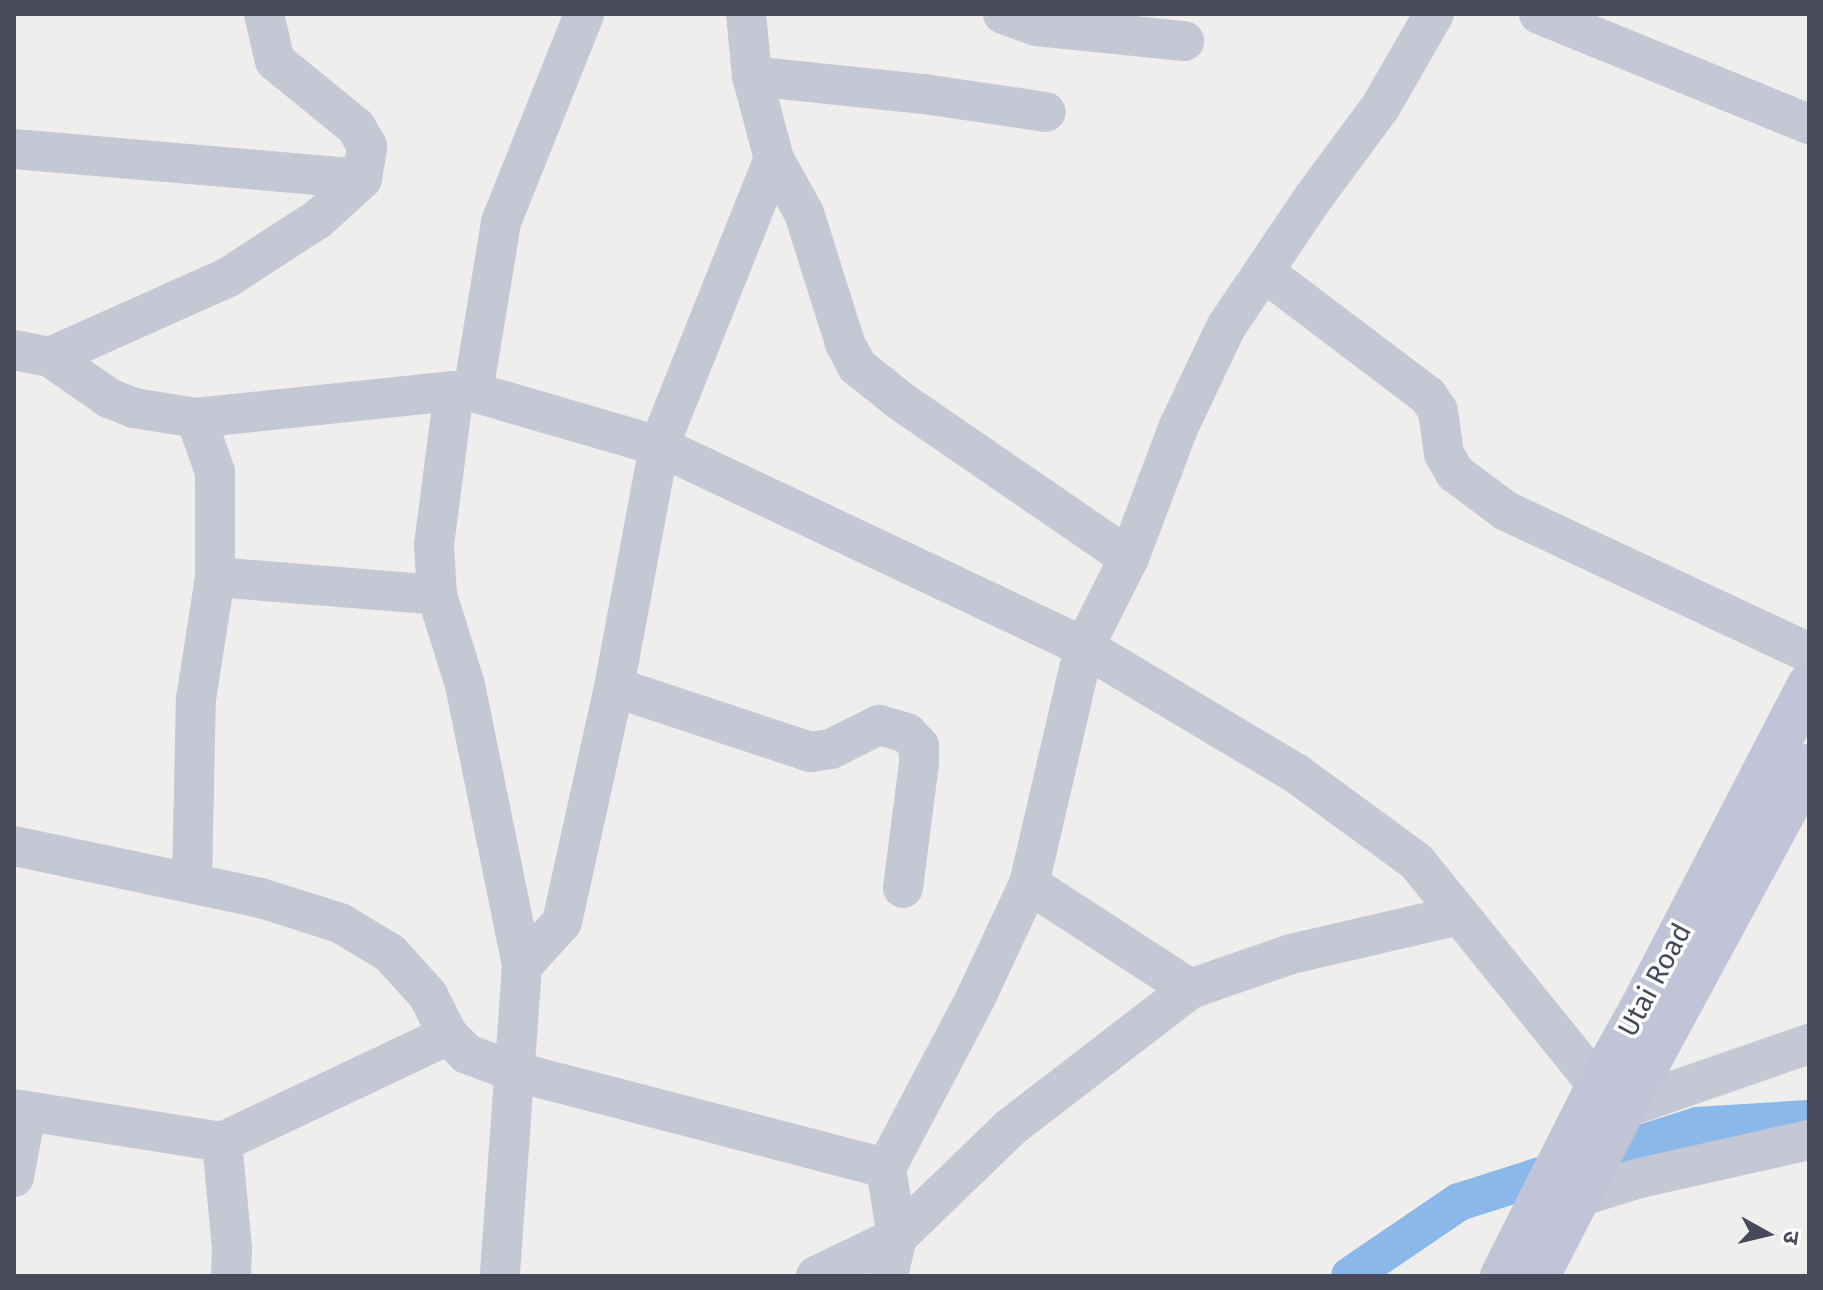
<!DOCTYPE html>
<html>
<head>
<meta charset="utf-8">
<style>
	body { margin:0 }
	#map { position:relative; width:1823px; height:1290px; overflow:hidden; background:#f0eeed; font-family:"Fira Sans","Noto Sans Devanagari",sans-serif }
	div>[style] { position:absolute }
	.canal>* { height:38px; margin:-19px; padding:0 19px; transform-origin:19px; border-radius:19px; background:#8ab8e9 }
	.minor>* { height:40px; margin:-20px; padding:0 20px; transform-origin:20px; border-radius:20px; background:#c4c7d4 }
	.secondary>* { height:44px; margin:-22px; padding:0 22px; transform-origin:22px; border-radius:22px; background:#c0c4d6 }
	span { translate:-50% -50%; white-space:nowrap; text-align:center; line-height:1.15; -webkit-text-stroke:7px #fff; paint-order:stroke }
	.street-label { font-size:28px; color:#464a5a }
	.frame { position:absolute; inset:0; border:16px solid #464a5a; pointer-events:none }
	.north { position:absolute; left:1727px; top:1194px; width:80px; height:80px; -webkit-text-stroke:6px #fff; paint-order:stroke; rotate:98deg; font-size:22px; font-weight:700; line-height:32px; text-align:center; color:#464a5a }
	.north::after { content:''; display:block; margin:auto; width:28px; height:36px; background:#464a5a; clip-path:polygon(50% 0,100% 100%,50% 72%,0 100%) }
</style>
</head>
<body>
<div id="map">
	<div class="canal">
		<i style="left:1350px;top:1276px;width:132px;rotate:-34.2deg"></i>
		<i style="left:1459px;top:1202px;width:250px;rotate:-17.7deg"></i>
		<i style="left:1697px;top:1126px;width:112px;rotate:-3.6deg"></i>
	</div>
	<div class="minor">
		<i style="left:1003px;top:14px;width:35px;rotate:20deg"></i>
		<i style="left:1036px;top:26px;width:149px;rotate:5.8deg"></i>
		<i style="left:1539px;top:14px;width:292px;rotate:22.2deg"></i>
		<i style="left:752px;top:76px;width:173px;rotate:6deg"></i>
		<i style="left:924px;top:94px;width:123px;rotate:8.4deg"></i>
		<i style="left:14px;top:149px;width:349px;rotate:4.9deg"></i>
		<i style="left:1264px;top:272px;width:206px;rotate:37.1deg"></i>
		<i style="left:1428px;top:396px;width:18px;rotate:56deg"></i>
		<i style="left:1438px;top:411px;width:43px;rotate:82.1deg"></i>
		<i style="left:1444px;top:454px;width:22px;rotate:60deg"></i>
		<i style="left:1455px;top:473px;width:64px;rotate:36.7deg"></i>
		<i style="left:1506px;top:511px;width:335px;rotate:25.1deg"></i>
		<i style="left:14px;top:350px;width:37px;rotate:11deg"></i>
		<i style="left:50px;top:357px;width:72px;rotate:34.8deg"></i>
		<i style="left:109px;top:398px;width:27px;rotate:22deg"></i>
		<i style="left:134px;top:408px;width:63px;rotate:9.2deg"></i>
		<i style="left:196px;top:418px;width:259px;rotate:-6deg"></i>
		<i style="left:454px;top:391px;width:19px;rotate:3deg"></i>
		<i style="left:473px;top:392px;width:194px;rotate:16.2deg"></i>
		<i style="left:659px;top:446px;width:470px;rotate:25.3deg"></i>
		<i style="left:1084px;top:647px;width:248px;rotate:30.8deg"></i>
		<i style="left:1297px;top:774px;width:147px;rotate:36.2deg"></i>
		<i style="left:1416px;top:861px;width:289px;rotate:51deg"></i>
		<i style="left:1598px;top:1086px;width:34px;rotate:40deg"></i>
		<i style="left:1624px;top:1108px;width:196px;rotate:-19.1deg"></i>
		<i style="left:50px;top:357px;width:194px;rotate:-24.1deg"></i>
		<i style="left:227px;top:278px;width:108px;rotate:-33deg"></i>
		<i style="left:318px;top:219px;width:59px;rotate:-42.3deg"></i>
		<i style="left:362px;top:179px;width:33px;rotate:-81deg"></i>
		<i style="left:367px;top:146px;width:22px;rotate:-120deg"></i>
		<i style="left:356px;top:127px;width:104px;rotate:-140.8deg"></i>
		<i style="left:275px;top:61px;width:48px;rotate:-103.2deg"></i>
		<i style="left:454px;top:391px;width:155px;rotate:97.4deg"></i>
		<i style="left:434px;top:545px;width:50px;rotate:86.6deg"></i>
		<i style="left:437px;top:595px;width:94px;rotate:72.7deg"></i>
		<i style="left:465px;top:685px;width:287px;rotate:78.5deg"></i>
		<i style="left:522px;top:966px;width:311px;rotate:94.1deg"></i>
		<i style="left:473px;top:392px;width:172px;rotate:-80.6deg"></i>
		<i style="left:501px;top:222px;width:224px;rotate:-68.2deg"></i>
		<i style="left:1129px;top:558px;width:141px;rotate:-69.3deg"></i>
		<i style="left:1179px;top:426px;width:110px;rotate:-64.6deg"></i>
		<i style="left:1226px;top:327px;width:156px;rotate:-56deg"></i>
		<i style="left:1313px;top:198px;width:114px;rotate:-53.5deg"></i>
		<i style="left:1381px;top:106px;width:106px;rotate:-60.1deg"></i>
		<i style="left:215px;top:577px;width:223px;rotate:4.6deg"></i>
		<i style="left:614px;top:687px;width:207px;rotate:18.3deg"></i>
		<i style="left:811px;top:752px;width:20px;rotate:-9deg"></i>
		<i style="left:831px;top:749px;width:54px;rotate:-26.6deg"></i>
		<i style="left:879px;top:725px;width:29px;rotate:16deg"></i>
		<i style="left:907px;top:733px;width:18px;rotate:47deg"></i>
		<i style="left:919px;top:746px;width:17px;rotate:90deg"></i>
		<i style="left:919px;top:763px;width:126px;rotate:97.3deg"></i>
		<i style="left:14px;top:846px;width:252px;rotate:11.9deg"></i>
		<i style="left:261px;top:898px;width:83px;rotate:17.6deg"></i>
		<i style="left:340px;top:923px;width:58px;rotate:31deg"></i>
		<i style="left:390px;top:953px;width:57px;rotate:47.9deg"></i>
		<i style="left:428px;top:995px;width:45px;rotate:63.4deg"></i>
		<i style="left:448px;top:1035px;width:27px;rotate:45deg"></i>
		<i style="left:467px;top:1054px;width:49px;rotate:20.3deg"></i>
		<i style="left:513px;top:1071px;width:385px;rotate:14.6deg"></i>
		<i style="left:886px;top:1168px;width:193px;rotate:-62.2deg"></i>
		<i style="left:976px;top:997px;width:125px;rotate:-64.9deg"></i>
		<i style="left:1029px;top:884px;width:243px;rotate:-76.9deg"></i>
		<i style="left:1084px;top:647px;width:100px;rotate:-63.2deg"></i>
		<i style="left:1129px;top:558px;width:280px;rotate:-145.5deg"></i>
		<i style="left:898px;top:399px;width:53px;rotate:-141.2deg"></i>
		<i style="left:857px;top:366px;width:26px;rotate:-118deg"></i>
		<i style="left:845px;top:343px;width:136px;rotate:-107.5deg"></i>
		<i style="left:804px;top:213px;width:62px;rotate:-119.1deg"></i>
		<i style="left:774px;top:159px;width:86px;rotate:-104.8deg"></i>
		<i style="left:752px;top:76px;width:62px;rotate:-95.5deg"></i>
		<i style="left:192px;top:883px;width:184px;rotate:-88.8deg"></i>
		<i style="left:196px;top:699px;width:123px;rotate:-81.1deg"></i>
		<i style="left:215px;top:577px;width:105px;rotate:-90deg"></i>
		<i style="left:215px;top:472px;width:57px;rotate:-109.4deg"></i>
		<i style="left:1029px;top:884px;width:192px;rotate:33.1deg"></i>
		<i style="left:522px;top:966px;width:59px;rotate:-47.7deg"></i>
		<i style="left:562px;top:922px;width:241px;rotate:-77.5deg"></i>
		<i style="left:614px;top:687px;width:245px;rotate:-79.4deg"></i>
		<i style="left:659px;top:446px;width:309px;rotate:-68.2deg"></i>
		<i style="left:14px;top:1109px;width:211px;rotate:9deg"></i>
		<i style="left:222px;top:1142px;width:250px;rotate:-25.3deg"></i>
		<i style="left:222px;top:1142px;width:106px;rotate:84.6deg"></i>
		<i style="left:232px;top:1248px;width:28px;rotate:92deg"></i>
		<i style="left:886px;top:1168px;width:70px;rotate:80.9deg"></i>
		<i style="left:897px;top:1237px;width:40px;rotate:103deg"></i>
		<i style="left:14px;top:1177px;width:66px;rotate:-79.5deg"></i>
		<i style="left:1578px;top:1197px;width:65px;rotate:-17deg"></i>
		<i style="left:1640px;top:1178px;width:173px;rotate:-12.7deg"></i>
		<i style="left:816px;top:1276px;width:90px;rotate:-25.7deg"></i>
		<i style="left:897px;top:1237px;width:158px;rotate:-44deg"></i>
		<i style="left:1011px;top:1127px;width:226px;rotate:-37.6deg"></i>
		<i style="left:1190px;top:989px;width:107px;rotate:-19.1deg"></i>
		<i style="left:1291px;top:954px;width:173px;rotate:-13deg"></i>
	</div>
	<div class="secondary">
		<i style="left:1502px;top:1276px;width:213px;rotate:-63.2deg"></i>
		<i style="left:1598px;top:1086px;width:88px;rotate:-60.8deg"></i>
		<i style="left:1641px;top:1009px;width:365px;rotate:-62.6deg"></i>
		<i style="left:1538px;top:1276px;width:189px;rotate:-62.9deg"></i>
		<i style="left:1624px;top:1108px;width:389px;rotate:-61.6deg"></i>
	</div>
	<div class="street-label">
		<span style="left:1655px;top:980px;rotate:-62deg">Utai Road</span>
	</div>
	<div class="frame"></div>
	<div class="north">उ</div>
</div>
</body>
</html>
